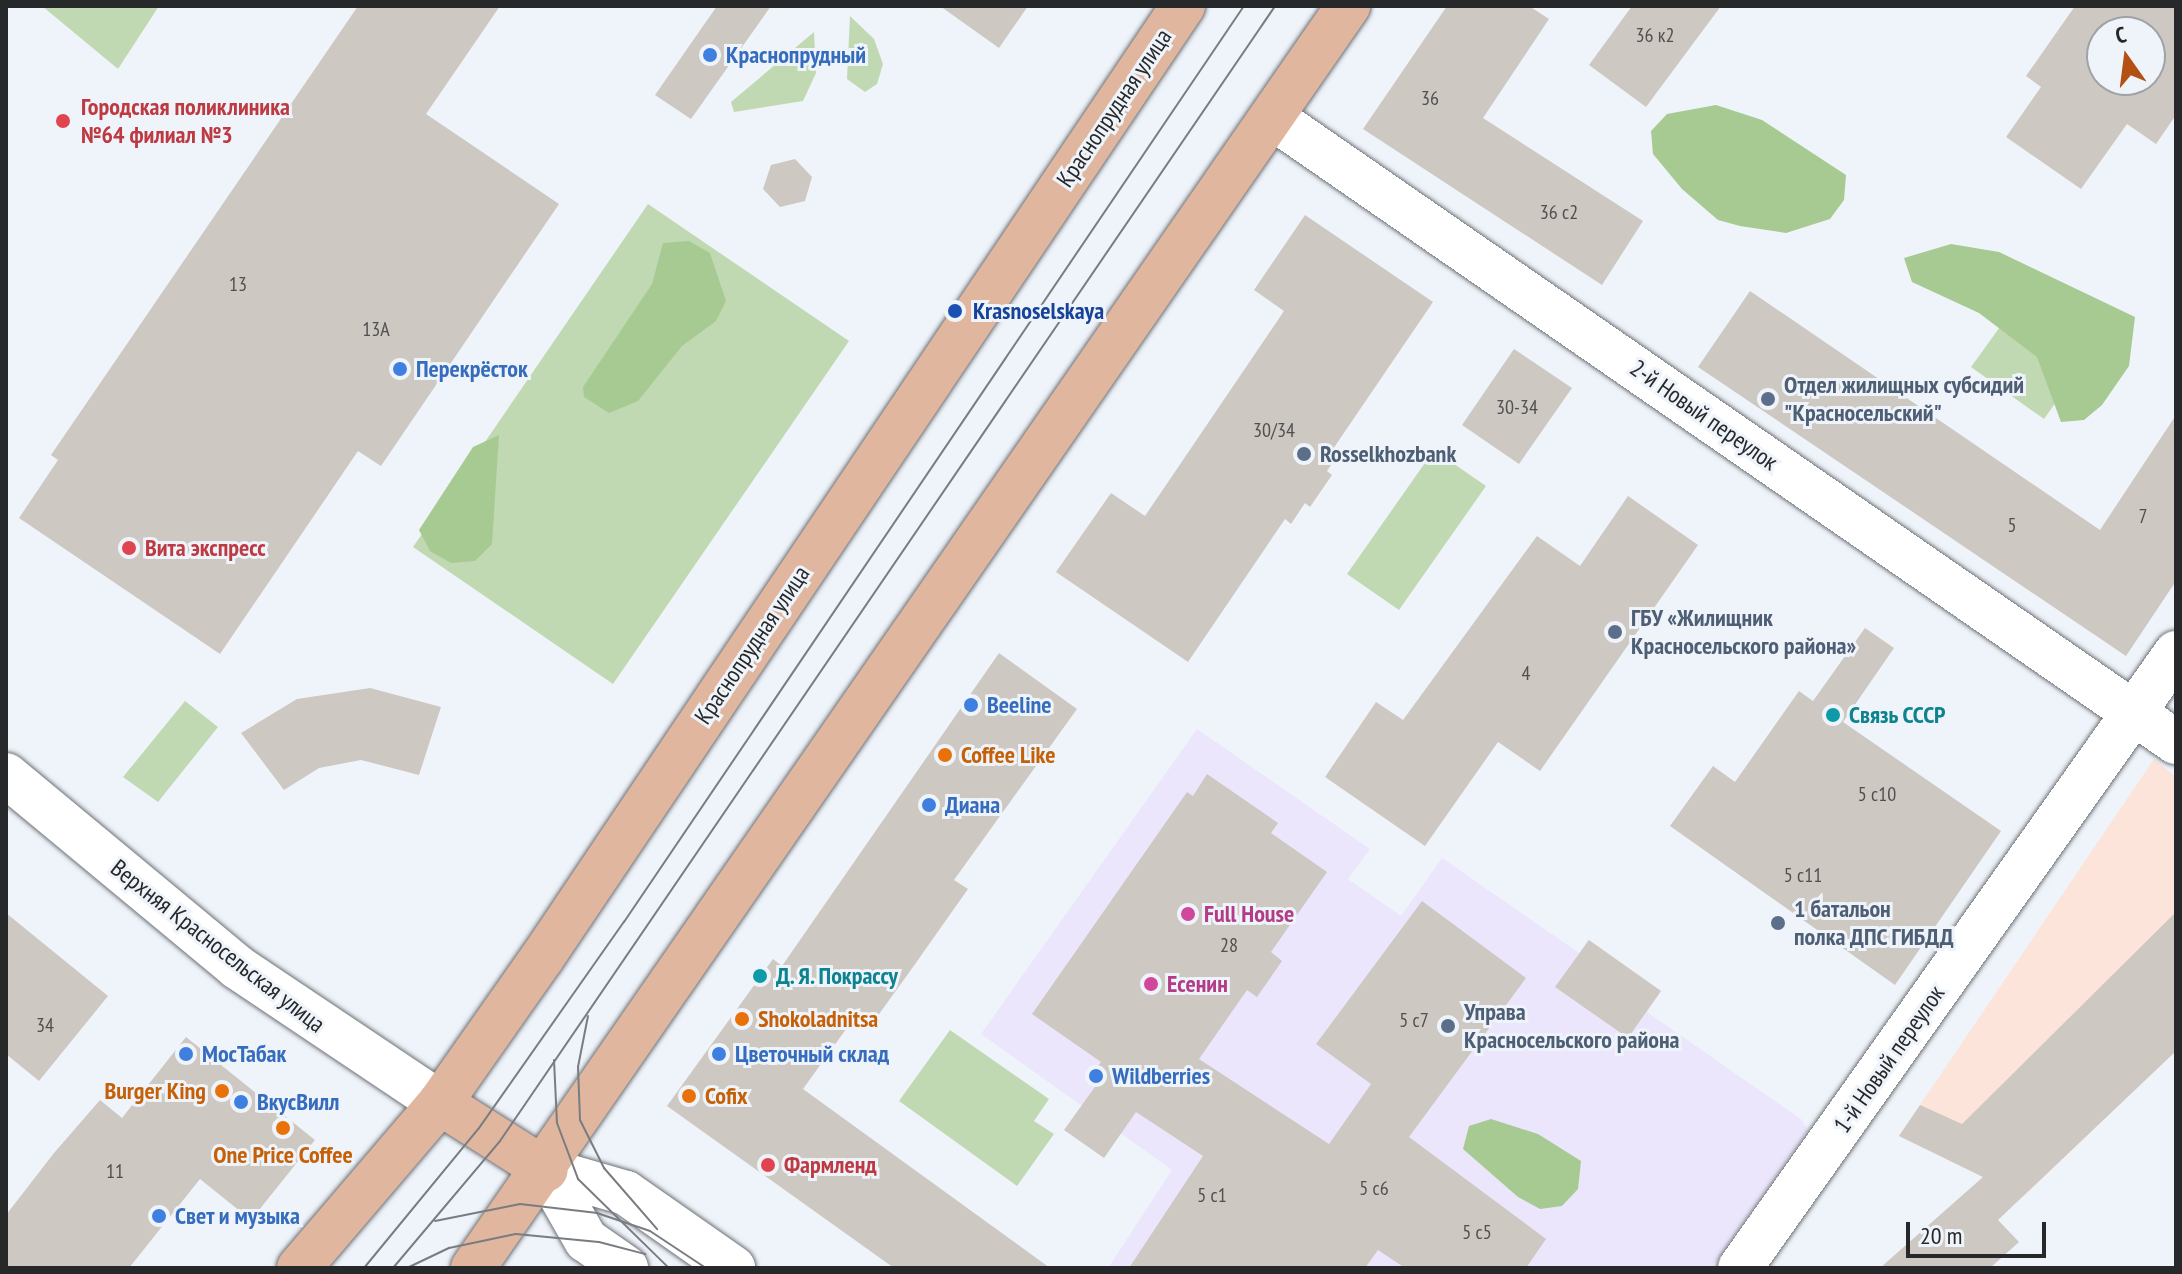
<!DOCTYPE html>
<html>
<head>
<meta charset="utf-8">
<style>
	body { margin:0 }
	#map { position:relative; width:2182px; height:1274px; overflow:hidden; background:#eff4fa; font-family:"PT Sans Narrow",sans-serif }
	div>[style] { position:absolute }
	.commercial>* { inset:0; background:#ebe6fc }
	.industrial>* { inset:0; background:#fce4da }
	.green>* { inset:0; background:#c1d9b3 }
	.forest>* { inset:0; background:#a7ca92 }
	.building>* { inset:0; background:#cdc8c2 }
	.roads { filter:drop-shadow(0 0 2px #6c7176) drop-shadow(0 0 2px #6c7176) }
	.minor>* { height:44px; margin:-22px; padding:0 22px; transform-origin:22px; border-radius:22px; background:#fff }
	.major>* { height:44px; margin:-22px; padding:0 22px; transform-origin:22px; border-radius:22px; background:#e0b69f }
	.tram>* { height:2px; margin:-1px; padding:0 1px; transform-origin:1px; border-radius:1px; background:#797c80 }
	.dots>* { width:22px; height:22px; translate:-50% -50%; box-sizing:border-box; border:4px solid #eff4fa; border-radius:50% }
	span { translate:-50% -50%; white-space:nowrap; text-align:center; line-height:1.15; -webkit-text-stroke:6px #eff4fa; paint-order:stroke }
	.number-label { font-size:20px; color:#505050 }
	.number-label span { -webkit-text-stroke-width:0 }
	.shop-label { font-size:24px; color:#366cbe; font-weight:700 }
	.left { translate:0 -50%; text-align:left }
	.health-label { font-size:24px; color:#be3a42; font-weight:700 }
	.street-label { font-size:24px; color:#26282a }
	.transit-label { font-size:24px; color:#164399; font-weight:700 }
	.service-label { font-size:24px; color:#4e5e75; font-weight:700 }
	.culture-label { font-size:24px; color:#0d838f; font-weight:700 }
	.food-label { font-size:24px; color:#c56008; font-weight:700 }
	.right { translate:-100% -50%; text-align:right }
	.hotel-label { font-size:24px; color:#b23c85; font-weight:700 }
	.frame { position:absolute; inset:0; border:8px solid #26282a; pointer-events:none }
	.north { position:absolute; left:2086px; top:16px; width:80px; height:80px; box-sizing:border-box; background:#eff4fa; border:2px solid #9fa2a7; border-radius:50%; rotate:346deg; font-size:22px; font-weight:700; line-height:32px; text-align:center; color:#26282a }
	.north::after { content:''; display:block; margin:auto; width:28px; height:36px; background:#b25113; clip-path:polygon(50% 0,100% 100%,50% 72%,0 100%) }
	.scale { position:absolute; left:1906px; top:1222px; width:140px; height:36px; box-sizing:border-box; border:4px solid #26282a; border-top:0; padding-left:10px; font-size:24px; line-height:28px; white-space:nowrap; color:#26282a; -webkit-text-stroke:6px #eff4fa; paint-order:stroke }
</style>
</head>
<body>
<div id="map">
	<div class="commercial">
		<i style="clip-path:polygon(1197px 729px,1370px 849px,1348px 879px,1401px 916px,1442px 858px,1579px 953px,1588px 940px,1661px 991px,1647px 1012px,1801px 1119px,1808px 1130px,1711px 1268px,1108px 1268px,1172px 1170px,981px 1034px)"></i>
	</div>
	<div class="industrial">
		<i style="clip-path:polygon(2154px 759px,2176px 777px,2176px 1051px,2023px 1197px,1899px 1136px)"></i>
	</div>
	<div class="green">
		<i style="clip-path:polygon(42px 6px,159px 6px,118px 69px)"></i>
		<i style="clip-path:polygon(850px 16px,874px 39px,883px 64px,877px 84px,865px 92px,847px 79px)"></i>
		<i style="clip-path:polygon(814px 32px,816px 73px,803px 101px,734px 112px,731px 102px)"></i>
		<i style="clip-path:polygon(648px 204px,849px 341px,613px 684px,413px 547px)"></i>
		<i style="clip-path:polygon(2015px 306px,2088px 357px,2044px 419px,1971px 367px)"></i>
		<i style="clip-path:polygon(1434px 450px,1486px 486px,1399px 610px,1347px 574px)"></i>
		<i style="clip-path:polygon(185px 701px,218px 727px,158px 802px,123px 777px)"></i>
		<i style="clip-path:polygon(950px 1030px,1049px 1099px,1034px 1121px,1054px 1134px,1017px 1186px,899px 1101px)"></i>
	</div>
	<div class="forest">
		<i style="clip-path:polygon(1716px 105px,1762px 120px,1846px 175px,1844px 200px,1830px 219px,1786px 233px,1740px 226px,1718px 220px,1682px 189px,1653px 154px,1651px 131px,1667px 114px)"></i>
		<i style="clip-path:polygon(689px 241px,710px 253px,726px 301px,716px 321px,682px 346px,638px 401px,609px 413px,584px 397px,583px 387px,652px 284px,663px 243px)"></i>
		<i style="clip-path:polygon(1951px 244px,1999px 252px,2135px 317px,2129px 366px,2102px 405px,2084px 420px,2061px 422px,2037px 357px,1979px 313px,1912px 282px,1904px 258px)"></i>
		<i style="clip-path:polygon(499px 435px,492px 544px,475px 561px,451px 563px,430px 551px,419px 530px,473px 447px)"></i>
		<i style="clip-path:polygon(1491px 1119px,1538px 1134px,1581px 1161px,1578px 1189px,1562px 1206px,1540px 1209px,1518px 1197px,1463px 1149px,1469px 1126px)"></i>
	</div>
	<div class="building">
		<i style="clip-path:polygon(358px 6px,500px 6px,426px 114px,559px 204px,381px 466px,358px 451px,220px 654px,19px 518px,58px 460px,51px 455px)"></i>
		<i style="clip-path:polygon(717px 6px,771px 6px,691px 119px,655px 95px)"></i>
		<i style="clip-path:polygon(940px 6px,1028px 6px,999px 48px)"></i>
		<i style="clip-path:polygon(1447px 6px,1529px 6px,1549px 19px,1483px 118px,1643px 221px,1602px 285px,1363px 129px)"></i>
		<i style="clip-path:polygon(1632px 6px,1721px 6px,1646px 107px,1589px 65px)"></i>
		<i style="clip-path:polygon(evenodd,2075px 6px,2176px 6px,2176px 115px,2156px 144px,2127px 124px,2081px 189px,2006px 137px,2041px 87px,2026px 76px,2075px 6px,2102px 32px,2150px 32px,2150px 80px,2102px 80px,2102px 32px)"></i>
		<i style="clip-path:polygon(795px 159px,812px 177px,805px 201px,780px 207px,763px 189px,771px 165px)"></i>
		<i style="clip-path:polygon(1305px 215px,1433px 302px,1333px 449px,1339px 453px,1327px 471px,1332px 475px,1310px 507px,1305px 503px,1291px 524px,1285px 519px,1188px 662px,1056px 572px,1111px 493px,1145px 516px,1284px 311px,1254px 290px)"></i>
		<i style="clip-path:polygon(1750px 291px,2100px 530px,2176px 415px,2176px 581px,2126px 656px,1698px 367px)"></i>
		<i style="clip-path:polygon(1514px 349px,1572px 388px,1519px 464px,1462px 425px)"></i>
		<i style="clip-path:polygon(1628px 496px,1698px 545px,1540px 771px,1498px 742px,1425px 846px,1325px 777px,1376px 702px,1403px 720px,1537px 536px,1580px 566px)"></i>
		<i style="clip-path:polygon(1865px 628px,1894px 648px,1843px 722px,2001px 831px,1895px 985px,1670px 826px,1713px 766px,1735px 782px,1799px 691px,1813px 701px)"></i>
		<i style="clip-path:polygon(999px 653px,1077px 709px,954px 880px,968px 889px,913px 967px,869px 1028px,854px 1018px,803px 1089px,1050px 1268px,894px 1268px,667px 1106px,773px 959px,782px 966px)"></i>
		<i style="clip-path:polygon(370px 688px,441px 707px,419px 775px,361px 760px,319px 768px,284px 790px,241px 733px,297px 699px)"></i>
		<i style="clip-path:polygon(1207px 774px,1278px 823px,1271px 833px,1327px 872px,1271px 952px,1282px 961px,1257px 997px,1247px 990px,1199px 1059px,1329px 1144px,1371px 1084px,1316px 1044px,1422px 901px,1526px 978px,1409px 1137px,1546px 1239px,1526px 1268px,1405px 1268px,1378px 1250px,1365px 1268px,1129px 1268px,1203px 1156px,1136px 1112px,1104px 1158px,1064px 1130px,1097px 1084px,1089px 1079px,1101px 1062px,1032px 1014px,1187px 792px,1193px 796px)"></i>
		<i style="clip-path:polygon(2176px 912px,2176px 1051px,1998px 1220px,2019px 1242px,1990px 1268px,1880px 1268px,1983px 1177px,1899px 1136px,1920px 1105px,1962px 1124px)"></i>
		<i style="clip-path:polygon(6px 913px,108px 996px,39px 1081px,6px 1054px)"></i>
		<i style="clip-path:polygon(1589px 940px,1661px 991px,1628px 1038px,1555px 987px)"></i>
		<i style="clip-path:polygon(186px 1037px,315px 1140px,251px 1220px,200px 1179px,129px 1268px,6px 1268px,6px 1215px,54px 1153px,100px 1100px,122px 1118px)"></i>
	</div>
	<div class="roads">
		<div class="minor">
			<i style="left:1273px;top:118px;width:1098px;rotate:34.65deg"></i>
			<i style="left:6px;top:775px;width:300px;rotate:39.7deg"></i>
			<i style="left:237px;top:967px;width:244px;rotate:33.8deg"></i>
			<i style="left:546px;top:1170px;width:83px;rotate:16deg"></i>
			<i style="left:626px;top:1193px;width:131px;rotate:35deg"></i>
			<i style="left:546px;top:1170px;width:81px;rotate:60.3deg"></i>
			<i style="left:586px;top:1240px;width:49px;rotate:35deg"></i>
			<i style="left:1740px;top:1268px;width:754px;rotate:-54.67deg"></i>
		</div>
		<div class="major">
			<i style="left:440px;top:1103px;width:125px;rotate:32.3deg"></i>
			<i style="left:299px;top:1268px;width:217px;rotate:-49.5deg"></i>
			<i style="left:440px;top:1103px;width:177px;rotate:-54.9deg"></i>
			<i style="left:542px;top:958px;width:1148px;rotate:-56.05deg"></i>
			<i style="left:473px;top:1268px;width:1536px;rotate:-55.26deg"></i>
		</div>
	</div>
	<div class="tram">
		<i style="left:588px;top:1016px;width:52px;rotate:101.1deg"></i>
		<i style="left:578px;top:1067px;width:53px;rotate:87.8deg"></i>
		<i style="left:580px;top:1120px;width:54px;rotate:63.4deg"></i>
		<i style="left:604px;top:1168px;width:81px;rotate:49deg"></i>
		<i style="left:554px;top:1060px;width:63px;rotate:87.3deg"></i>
		<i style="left:557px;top:1123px;width:60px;rotate:69.4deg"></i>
		<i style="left:578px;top:1179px;width:127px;rotate:44.4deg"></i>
		<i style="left:435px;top:1221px;width:87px;rotate:-11.3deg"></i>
		<i style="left:520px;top:1204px;width:78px;rotate:6.7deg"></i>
		<i style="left:597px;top:1213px;width:56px;rotate:18.8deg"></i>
		<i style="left:650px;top:1231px;width:67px;rotate:33.5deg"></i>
		<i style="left:364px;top:1268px;width:181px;rotate:-50.6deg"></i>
		<i style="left:479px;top:1128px;width:252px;rotate:-54.9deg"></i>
		<i style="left:624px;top:922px;width:1106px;rotate:-55.91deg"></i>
		<i style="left:393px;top:1268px;width:166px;rotate:-49.9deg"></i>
		<i style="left:500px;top:1141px;width:1374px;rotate:-55.67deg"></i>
		<i style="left:407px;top:1268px;width:47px;rotate:-25.5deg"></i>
		<i style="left:449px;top:1248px;width:68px;rotate:-11.8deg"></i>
		<i style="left:516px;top:1234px;width:83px;rotate:5.5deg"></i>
		<i style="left:599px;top:1242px;width:48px;rotate:14.6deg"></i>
	</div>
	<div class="dots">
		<i style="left:710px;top:55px;background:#3f7fe0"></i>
		<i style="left:63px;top:121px;background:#e0444e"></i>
		<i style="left:955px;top:311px;background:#1a4fb4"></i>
		<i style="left:400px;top:369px;background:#3f7fe0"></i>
		<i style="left:1768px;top:399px;background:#5c6f8a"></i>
		<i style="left:1304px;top:454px;background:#5c6f8a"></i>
		<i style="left:129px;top:548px;background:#e0444e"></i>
		<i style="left:1615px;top:632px;background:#5c6f8a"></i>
		<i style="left:971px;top:705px;background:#3f7fe0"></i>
		<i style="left:1833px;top:715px;background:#0f9aa8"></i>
		<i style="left:945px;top:755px;background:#e8710a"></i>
		<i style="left:929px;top:805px;background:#3f7fe0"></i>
		<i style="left:1188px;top:914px;background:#d1479c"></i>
		<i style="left:1778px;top:923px;background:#5c6f8a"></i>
		<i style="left:760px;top:976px;background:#0f9aa8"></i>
		<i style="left:1151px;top:984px;background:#d1479c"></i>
		<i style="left:742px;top:1019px;background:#e8710a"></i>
		<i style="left:1448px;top:1026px;background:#5c6f8a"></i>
		<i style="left:186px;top:1054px;background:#3f7fe0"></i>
		<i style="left:719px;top:1054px;background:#3f7fe0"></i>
		<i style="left:1096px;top:1076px;background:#3f7fe0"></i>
		<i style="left:222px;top:1091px;background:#e8710a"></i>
		<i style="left:689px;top:1096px;background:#e8710a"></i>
		<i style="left:241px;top:1102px;background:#3f7fe0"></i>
		<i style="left:283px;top:1128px;background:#e8710a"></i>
		<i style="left:768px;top:1165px;background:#e0444e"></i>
		<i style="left:159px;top:1216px;background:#3f7fe0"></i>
	</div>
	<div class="number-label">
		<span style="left:1655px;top:35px">36 к2</span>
		<span style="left:1430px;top:98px">36</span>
		<span style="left:1559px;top:212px">36 с2</span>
		<span style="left:238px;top:284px">13</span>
		<span style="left:376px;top:329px">13А</span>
		<span style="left:1517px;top:407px">30-34</span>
		<span style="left:1274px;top:430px">30/34</span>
		<span style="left:2143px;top:516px">7</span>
		<span style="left:2012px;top:525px">5</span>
		<span style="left:1526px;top:673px">4</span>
		<span style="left:1877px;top:794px">5 с10</span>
		<span style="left:1803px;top:875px">5 с11</span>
		<span style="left:1229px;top:945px">28</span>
		<span style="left:1414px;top:1020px">5 с7</span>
		<span style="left:45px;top:1025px">34</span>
		<span style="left:115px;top:1171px">11</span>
		<span style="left:1374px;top:1188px">5 с6</span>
		<span style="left:1212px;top:1195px">5 с1</span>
		<span style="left:1477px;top:1232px">5 с5</span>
	</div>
	<div class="shop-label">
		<span class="left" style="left:726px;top:55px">Краснопрудный</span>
		<span class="left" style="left:416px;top:369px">Перекрёсток</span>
		<span class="left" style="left:987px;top:705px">Beeline</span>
		<span class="left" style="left:945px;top:805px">Диана</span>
		<span class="left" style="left:202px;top:1054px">МосТабак</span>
		<span class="left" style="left:735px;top:1054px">Цветочный склад</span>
		<span class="left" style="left:1112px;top:1076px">Wildberries</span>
		<span class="left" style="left:257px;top:1102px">ВкусВилл</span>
		<span class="left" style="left:175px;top:1216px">Свет и музыка</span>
	</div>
	<div class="health-label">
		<span class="left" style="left:81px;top:121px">Городская поликлиника<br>№64 филиал №3</span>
		<span class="left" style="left:145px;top:548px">Вита экспресс</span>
		<span class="left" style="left:784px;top:1165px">Фармленд</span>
	</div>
	<div class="street-label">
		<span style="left:1114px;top:108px;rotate:-56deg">Краснопрудная улица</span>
		<span style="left:1704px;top:415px;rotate:35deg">2-й Новый переулок</span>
		<span style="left:752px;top:645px;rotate:-56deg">Краснопрудная улица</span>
		<span style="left:218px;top:946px;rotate:38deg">Верхняя Красносельская улица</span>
		<span style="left:1889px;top:1059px;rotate:-55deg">1-й Новый переулок</span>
	</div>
	<div class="transit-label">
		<span class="left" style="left:973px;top:311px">Krasnoselskaya</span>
	</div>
	<div class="service-label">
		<span class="left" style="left:1784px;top:399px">Отдел жилищных субсидий<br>"Красносельский"</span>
		<span class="left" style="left:1320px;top:454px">Rosselkhozbank</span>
		<span class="left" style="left:1631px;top:632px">ГБУ «Жилищник<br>Красносельского района»</span>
		<span class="left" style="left:1794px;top:923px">1 батальон<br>полка ДПС ГИБДД</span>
		<span class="left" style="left:1464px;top:1026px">Управа<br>Красносельского района</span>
	</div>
	<div class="culture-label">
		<span class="left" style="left:1849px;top:715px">Связь СССР</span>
		<span class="left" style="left:776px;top:976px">Д. Я. Покрассу</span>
	</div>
	<div class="food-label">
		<span class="left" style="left:961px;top:755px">Coffee Like</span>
		<span class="left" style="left:758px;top:1019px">Shokoladnitsa</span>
		<span class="right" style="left:206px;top:1091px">Burger King</span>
		<span class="left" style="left:705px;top:1096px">Cofix</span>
		<span style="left:283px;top:1155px">One Price Coffee</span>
	</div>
	<div class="hotel-label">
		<span class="left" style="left:1204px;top:914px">Full House</span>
		<span class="left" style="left:1167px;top:984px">Есенин</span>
	</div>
	<div class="frame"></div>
	<div class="north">С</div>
	<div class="scale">20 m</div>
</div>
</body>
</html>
